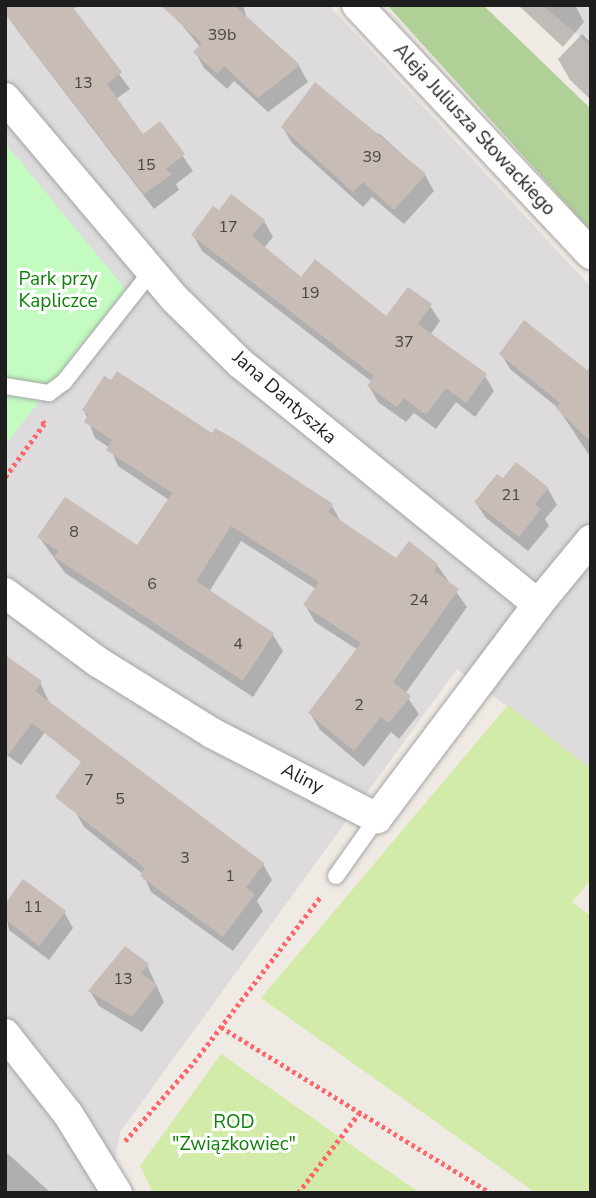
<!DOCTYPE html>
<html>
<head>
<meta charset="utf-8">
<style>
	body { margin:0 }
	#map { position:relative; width:596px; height:1198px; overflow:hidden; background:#f0eae4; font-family:"Nunito Sans",sans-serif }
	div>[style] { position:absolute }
	.residential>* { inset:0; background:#dddbdb }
	.grass>* { inset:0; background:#d2eba8 }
	.forest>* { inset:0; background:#b0d098 }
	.park>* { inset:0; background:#c3fbc0 }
	.shadow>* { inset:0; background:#0003 }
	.building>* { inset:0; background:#c8bcb7 }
	.path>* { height:4.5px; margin-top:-2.25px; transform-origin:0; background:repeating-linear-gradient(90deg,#fe676b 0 3.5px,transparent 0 7px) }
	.roads { filter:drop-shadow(0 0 2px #a5a5a5) drop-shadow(0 0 2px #a5a5a5) }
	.service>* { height:16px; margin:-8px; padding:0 8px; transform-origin:8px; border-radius:8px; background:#fff }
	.minor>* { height:30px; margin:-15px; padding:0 15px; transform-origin:15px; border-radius:15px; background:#fff }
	span { translate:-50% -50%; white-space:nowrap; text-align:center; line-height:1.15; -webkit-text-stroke:6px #fff; paint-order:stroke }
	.number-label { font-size:16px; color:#484644 }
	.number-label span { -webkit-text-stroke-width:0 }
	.street-label { font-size:19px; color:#1e1e1e }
	.park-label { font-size:19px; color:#0e8108 }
	.frame { position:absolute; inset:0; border:7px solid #1e1e1e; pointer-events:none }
</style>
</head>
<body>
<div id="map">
	<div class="residential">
		<i style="clip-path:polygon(5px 5px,329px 5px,591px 287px,591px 769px,457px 669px,120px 1132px,110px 1193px,5px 1193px)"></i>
		<i style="clip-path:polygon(542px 5px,591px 5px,591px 46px)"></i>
	</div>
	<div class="grass">
		<i style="clip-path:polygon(508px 705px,591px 769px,591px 880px,572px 902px,591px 916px,591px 1193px,536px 1193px,261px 998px)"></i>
		<i style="clip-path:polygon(221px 1054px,341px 1138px,420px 1193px,153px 1193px,140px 1166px)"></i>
	</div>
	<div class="forest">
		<i style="clip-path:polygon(387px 5px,483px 5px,591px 109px,591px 231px)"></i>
	</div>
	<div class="park">
		<i style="clip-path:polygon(5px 143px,127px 291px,5px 445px)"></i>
	</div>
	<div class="shadow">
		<i style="clip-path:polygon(6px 5px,78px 5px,72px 10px,130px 89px,116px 99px,143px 136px,160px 123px,193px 171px,176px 184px,179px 190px,154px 209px,17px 30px)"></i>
		<i style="clip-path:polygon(190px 5px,243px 5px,247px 19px,299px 66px,308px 82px,268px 112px,234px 81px,227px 89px,204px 68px,195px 52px,200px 47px,177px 19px)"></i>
		<i style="clip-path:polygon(518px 5px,575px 5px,584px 22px,563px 47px)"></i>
		<i style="clip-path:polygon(582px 34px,591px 43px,591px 100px,570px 80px,558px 59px)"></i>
		<i style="clip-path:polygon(283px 128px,364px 128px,381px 135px,425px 175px,434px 191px,404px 224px,372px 197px,363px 207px,292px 143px)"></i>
		<i style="clip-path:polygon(219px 213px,264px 221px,273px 237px,264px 248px,301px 279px,387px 319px,430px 306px,440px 321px,430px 335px,485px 376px,494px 391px,475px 417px,456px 402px,436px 429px,414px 413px,406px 422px,378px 402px,369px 386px,372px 382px,202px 251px,193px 235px)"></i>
		<i style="clip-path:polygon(501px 354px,591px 373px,591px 458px,558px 408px,510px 369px)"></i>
		<i style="clip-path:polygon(84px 410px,212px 436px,332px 506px,341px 522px,397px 560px,437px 565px,467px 607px,405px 694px,419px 714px,399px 739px,391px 732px,364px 767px,320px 730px,310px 713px,358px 650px,315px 622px,305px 605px,316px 589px,241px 541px,209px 592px,273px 635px,283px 651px,253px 697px,65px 573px,39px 537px,138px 547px,169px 500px,118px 466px,110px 448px,95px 438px)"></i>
		<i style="clip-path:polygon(504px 480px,548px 489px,557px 505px,545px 519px,549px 526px,528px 551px,486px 518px,476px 503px)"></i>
		<i style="clip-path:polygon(5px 656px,40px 682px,56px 717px,21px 765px,5px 754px)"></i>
		<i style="clip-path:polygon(75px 811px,263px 864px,272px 880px,257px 901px,263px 911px,233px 951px,151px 892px,143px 874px,84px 827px)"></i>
		<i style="clip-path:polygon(5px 907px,64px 912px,73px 928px,49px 960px,9px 930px)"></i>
		<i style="clip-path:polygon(147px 965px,164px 1002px,142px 1032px,99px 1006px,90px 991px)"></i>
		<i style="clip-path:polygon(5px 1151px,51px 1193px,5px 1193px)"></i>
	</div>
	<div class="building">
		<i style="clip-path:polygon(5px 5px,71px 5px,122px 72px,107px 84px,143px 134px,160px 121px,185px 154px,166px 169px,172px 174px,144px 194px,5px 14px)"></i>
		<i style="clip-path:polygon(160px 5px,234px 5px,300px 65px,258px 98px,224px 66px,218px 74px,193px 52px,202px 43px)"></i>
		<i style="clip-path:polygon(315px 82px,426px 174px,394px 210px,363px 182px,353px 192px,281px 127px)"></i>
		<i style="clip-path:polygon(231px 194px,265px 220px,252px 236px,301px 277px,315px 259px,386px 316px,408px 287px,432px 304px,418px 324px,487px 374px,466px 403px,446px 388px,426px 415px,404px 398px,397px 407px,367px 386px,374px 376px,191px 235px,213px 206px,219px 210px)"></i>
		<i style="clip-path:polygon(524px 320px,587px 370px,591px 365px,591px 442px,556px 408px,560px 403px,499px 354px)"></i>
		<i style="clip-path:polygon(117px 371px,212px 433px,215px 428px,236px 440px,333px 504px,328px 512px,396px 558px,409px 541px,438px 564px,434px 571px,459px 589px,393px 682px,411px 696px,389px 723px,381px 717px,354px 751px,308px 713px,361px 643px,303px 605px,319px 582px,231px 526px,196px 581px,274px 633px,243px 681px,54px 557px,58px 551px,37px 537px,65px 497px,137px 545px,172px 493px,106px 450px,112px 440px,84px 422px,88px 414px,82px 410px,104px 376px,111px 380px)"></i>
		<i style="clip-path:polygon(516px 462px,549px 488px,535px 504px,541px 509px,519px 537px,474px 502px,497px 474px,503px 478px)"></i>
		<i style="clip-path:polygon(5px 655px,42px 681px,35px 691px,264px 863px,246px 888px,255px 894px,223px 937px,140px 876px,145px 868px,55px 797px,81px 762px,32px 723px,5px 759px)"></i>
		<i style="clip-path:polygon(23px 879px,66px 911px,39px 946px,5px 919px,5px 904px)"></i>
		<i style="clip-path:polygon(125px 946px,149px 964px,141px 973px,157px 985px,132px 1017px,88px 991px)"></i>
	</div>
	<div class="path">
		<i style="left:5px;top:477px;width:66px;rotate:-53.7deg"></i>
		<i style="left:44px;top:424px;width:7px;rotate:-117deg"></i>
		<i style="left:221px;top:1027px;width:317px;rotate:31.6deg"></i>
		<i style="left:125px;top:1141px;width:105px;rotate:-48.9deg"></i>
		<i style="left:194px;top:1062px;width:208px;rotate:-52.6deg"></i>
		<i style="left:298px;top:1193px;width:102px;rotate:-52.6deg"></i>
	</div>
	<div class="roads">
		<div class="service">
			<i style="left:5px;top:386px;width:45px;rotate:9deg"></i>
			<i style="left:49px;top:393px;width:19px;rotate:-36deg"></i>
			<i style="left:64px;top:382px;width:140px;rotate:-51.7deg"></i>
			<i style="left:336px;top:876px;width:71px;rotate:-54.7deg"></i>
		</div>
		<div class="minor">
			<i style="left:357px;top:5px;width:342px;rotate:46.8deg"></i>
			<i style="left:5px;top:98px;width:262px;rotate:49.8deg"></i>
			<i style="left:174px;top:298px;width:93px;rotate:44.6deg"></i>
			<i style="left:240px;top:363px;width:383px;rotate:39deg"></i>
			<i style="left:538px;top:604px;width:83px;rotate:-50.4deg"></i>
			<i style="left:5px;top:593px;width:116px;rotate:36.6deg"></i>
			<i style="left:98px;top:662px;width:134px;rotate:31.9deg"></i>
			<i style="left:212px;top:733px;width:186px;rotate:27.3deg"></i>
			<i style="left:377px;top:818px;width:268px;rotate:-53deg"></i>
			<i style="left:5px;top:1034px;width:102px;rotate:51.8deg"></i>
			<i style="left:68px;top:1114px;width:93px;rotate:58.2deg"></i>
		</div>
	</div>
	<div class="number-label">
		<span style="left:222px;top:35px">39b</span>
		<span style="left:83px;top:83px">13</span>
		<span style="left:372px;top:157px">39</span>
		<span style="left:146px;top:165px">15</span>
		<span style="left:228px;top:227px">17</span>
		<span style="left:310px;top:293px">19</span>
		<span style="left:404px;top:342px">37</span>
		<span style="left:511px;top:495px">21</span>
		<span style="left:74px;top:532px">8</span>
		<span style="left:152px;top:584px">6</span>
		<span style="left:419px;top:600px">24</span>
		<span style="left:238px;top:644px">4</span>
		<span style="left:359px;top:705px">2</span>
		<span style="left:89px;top:780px">7</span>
		<span style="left:120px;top:799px">5</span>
		<span style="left:185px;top:858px">3</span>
		<span style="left:230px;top:876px">1</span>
		<span style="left:33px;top:907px">11</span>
		<span style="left:123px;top:979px">13</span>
	</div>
	<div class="street-label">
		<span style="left:474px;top:130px;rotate:47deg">Aleja Juliusza Słowackiego</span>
		<span style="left:284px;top:398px;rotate:41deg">Jana Dantyszka</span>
		<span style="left:302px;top:779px;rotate:27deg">Aliny</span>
	</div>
	<div class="park-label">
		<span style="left:58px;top:291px">Park przy<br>Kapliczce</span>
		<span style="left:234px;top:1134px">ROD<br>"Związkowiec"</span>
	</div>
	<div class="frame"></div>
</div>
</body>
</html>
